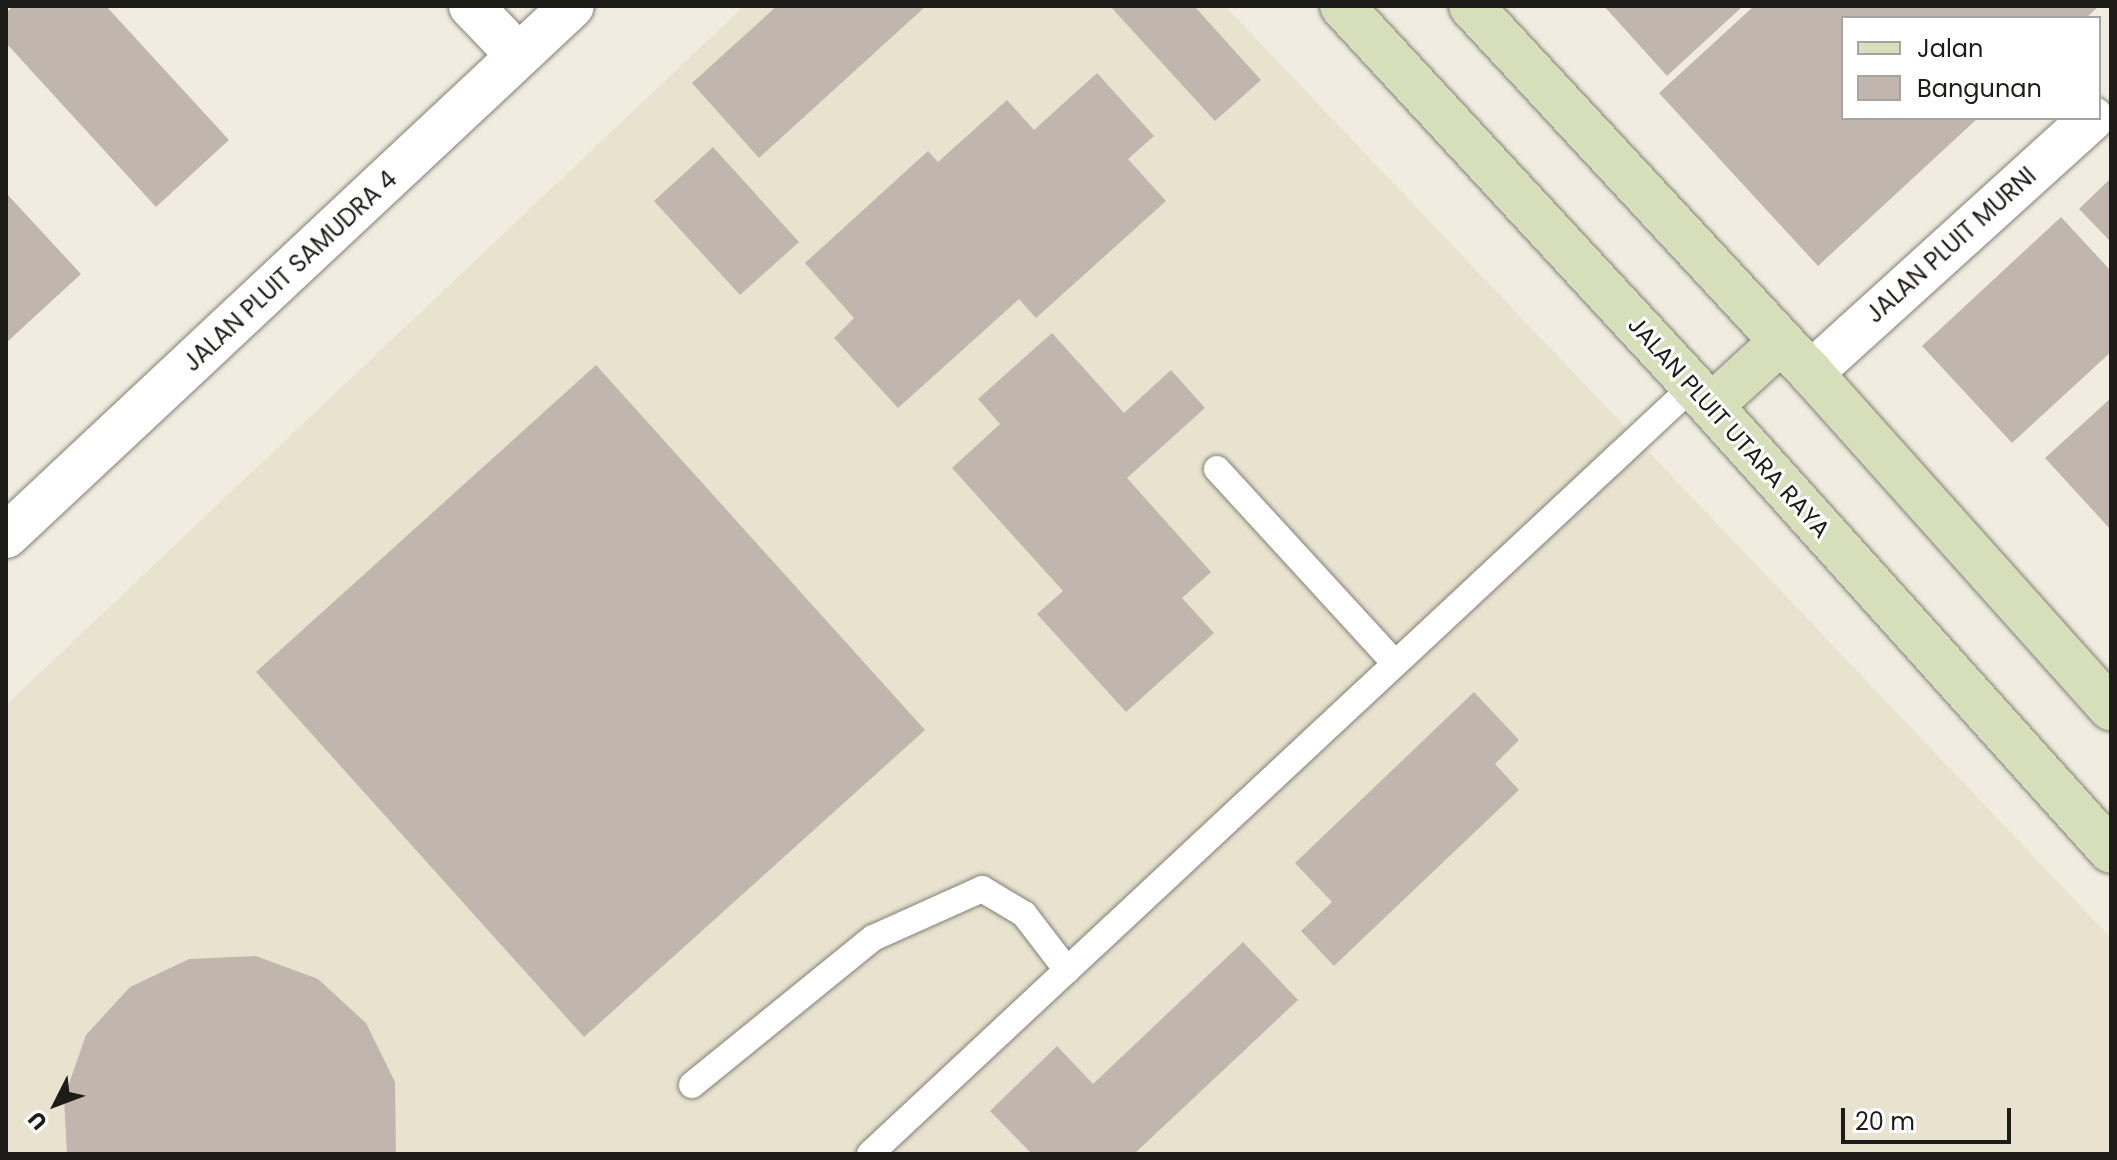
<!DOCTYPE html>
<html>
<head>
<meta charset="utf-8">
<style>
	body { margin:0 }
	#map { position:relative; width:2117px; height:1160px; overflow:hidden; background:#f0ece0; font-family:Poppins,sans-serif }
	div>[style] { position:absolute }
	.built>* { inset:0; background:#e8e2cf }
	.building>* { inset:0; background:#c0b6ae }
	.roads { filter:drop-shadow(0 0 2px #838075) drop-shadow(0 0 2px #838075) }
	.lane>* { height:26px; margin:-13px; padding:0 13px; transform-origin:13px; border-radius:13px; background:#fff }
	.street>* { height:44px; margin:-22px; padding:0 22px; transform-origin:22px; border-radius:22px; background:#fff }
	.secondary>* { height:44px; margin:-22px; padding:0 22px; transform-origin:22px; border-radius:22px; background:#d6dfba }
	span { translate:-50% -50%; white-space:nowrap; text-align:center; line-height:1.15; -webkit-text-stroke:6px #fff; paint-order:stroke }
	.street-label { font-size:24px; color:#1e1c18 }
	.frame { position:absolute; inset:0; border:8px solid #1e1c18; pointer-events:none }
	.legend { position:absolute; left:1841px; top:16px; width:260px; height:104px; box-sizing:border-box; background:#fff; border:2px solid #a5a4a3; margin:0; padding:10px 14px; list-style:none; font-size:24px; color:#1e1c18 }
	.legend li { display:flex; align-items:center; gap:16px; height:40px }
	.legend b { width:40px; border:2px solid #a5a4a3 }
	.north { position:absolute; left:16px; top:1064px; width:80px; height:80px; -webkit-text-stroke:6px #fff; paint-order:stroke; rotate:228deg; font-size:22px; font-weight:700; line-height:32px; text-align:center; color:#1e1c18 }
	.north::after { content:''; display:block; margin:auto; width:28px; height:36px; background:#1e1c18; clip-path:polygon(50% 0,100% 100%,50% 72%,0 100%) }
	.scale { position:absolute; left:1841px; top:1108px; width:170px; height:36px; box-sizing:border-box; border:4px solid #1e1c18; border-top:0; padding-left:10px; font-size:24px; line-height:28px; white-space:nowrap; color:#1e1c18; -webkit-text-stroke:6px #fff; paint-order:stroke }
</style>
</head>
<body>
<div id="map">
	<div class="built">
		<i style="clip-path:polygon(744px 6px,1225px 6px,2111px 938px,2111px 1154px,6px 1154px,6px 705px)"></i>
	</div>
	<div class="building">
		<i style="clip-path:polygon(13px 6px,106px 6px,229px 140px,156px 207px,6px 43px,6px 13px)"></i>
		<i style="clip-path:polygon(777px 6px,926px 6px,759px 158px,692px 83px)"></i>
		<i style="clip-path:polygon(1110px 6px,1194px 6px,1261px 80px,1215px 121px)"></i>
		<i style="clip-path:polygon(1604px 6px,1743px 6px,1667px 76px)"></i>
		<i style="clip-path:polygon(1754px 6px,2099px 6px,2086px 18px,1843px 18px,1843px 118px,1978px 118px,1818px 266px,1659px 93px)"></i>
		<i style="clip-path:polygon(1097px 73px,1154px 136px,1128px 159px,1166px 201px,1036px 318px,1019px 299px,898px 408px,834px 338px,854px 318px,805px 263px,928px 151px,938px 162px,1007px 100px,1034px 130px)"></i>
		<i style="clip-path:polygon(713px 147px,799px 242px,740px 295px,654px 201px)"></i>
		<i style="clip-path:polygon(2111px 178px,2111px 242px,2079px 209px)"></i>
		<i style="clip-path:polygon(6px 193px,81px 274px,6px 343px)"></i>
		<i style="clip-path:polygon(2061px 217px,2111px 271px,2111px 352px,2012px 443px,1922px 346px)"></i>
		<i style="clip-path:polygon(1052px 333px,1124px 413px,1171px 370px,1205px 408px,1127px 478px,1211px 572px,1182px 598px,1214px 633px,1126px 712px,1037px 614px,1063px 591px,952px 468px,1000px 424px,978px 399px)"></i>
		<i style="clip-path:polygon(596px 365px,925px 730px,584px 1037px,256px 672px)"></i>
		<i style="clip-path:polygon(2111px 398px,2111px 530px,2045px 458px)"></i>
		<i style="clip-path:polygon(1474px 692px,1519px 740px,1495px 764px,1519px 790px,1334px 966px,1301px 931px,1332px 902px,1295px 863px)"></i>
		<i style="clip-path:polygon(1243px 942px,1298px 1000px,1134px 1154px,1032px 1154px,990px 1111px,1057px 1046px,1093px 1084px)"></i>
		<i style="clip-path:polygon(256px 956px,318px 979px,366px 1023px,395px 1082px,396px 1154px,67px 1154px,64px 1098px,86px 1035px,130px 987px,189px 959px)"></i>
	</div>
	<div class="roads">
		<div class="lane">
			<i style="left:1217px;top:469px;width:263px;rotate:47.5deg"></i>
			<i style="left:692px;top:1085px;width:233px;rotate:-39.1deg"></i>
			<i style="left:873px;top:938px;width:120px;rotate:-24.2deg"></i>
			<i style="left:982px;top:889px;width:49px;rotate:30.8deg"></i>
			<i style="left:1024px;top:914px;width:71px;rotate:52.5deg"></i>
			<i style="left:870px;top:1154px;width:1126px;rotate:-43.02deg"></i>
		</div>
		<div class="street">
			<i style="left:471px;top:6px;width:68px;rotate:46.2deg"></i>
			<i style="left:1811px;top:373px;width:379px;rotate:-42.2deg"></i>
			<i style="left:6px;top:536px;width:775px;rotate:-43.12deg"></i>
		</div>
		<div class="secondary">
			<i style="left:1342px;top:6px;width:517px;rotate:47.27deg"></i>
			<i style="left:1693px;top:386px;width:625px;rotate:48.05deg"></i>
			<i style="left:1471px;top:6px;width:500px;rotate:47.19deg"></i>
			<i style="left:1811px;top:373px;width:450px;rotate:48.2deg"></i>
			<i style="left:1711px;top:406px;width:96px;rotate:-42.5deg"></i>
		</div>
	</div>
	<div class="street-label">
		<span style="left:1951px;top:245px;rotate:-42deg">JALAN PLUIT MURNI</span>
		<span style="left:290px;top:271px;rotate:-43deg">JALAN PLUIT SAMUDRA 4</span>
		<span style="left:1729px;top:427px;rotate:48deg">JALAN PLUIT UTARA RAYA</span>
	</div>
	<div class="frame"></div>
	<ul class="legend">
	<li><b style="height:10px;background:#d6dfba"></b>Jalan</li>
	<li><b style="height:22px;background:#c0b6ae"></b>Bangunan</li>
	</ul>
	<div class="north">U</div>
	<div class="scale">20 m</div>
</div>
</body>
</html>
